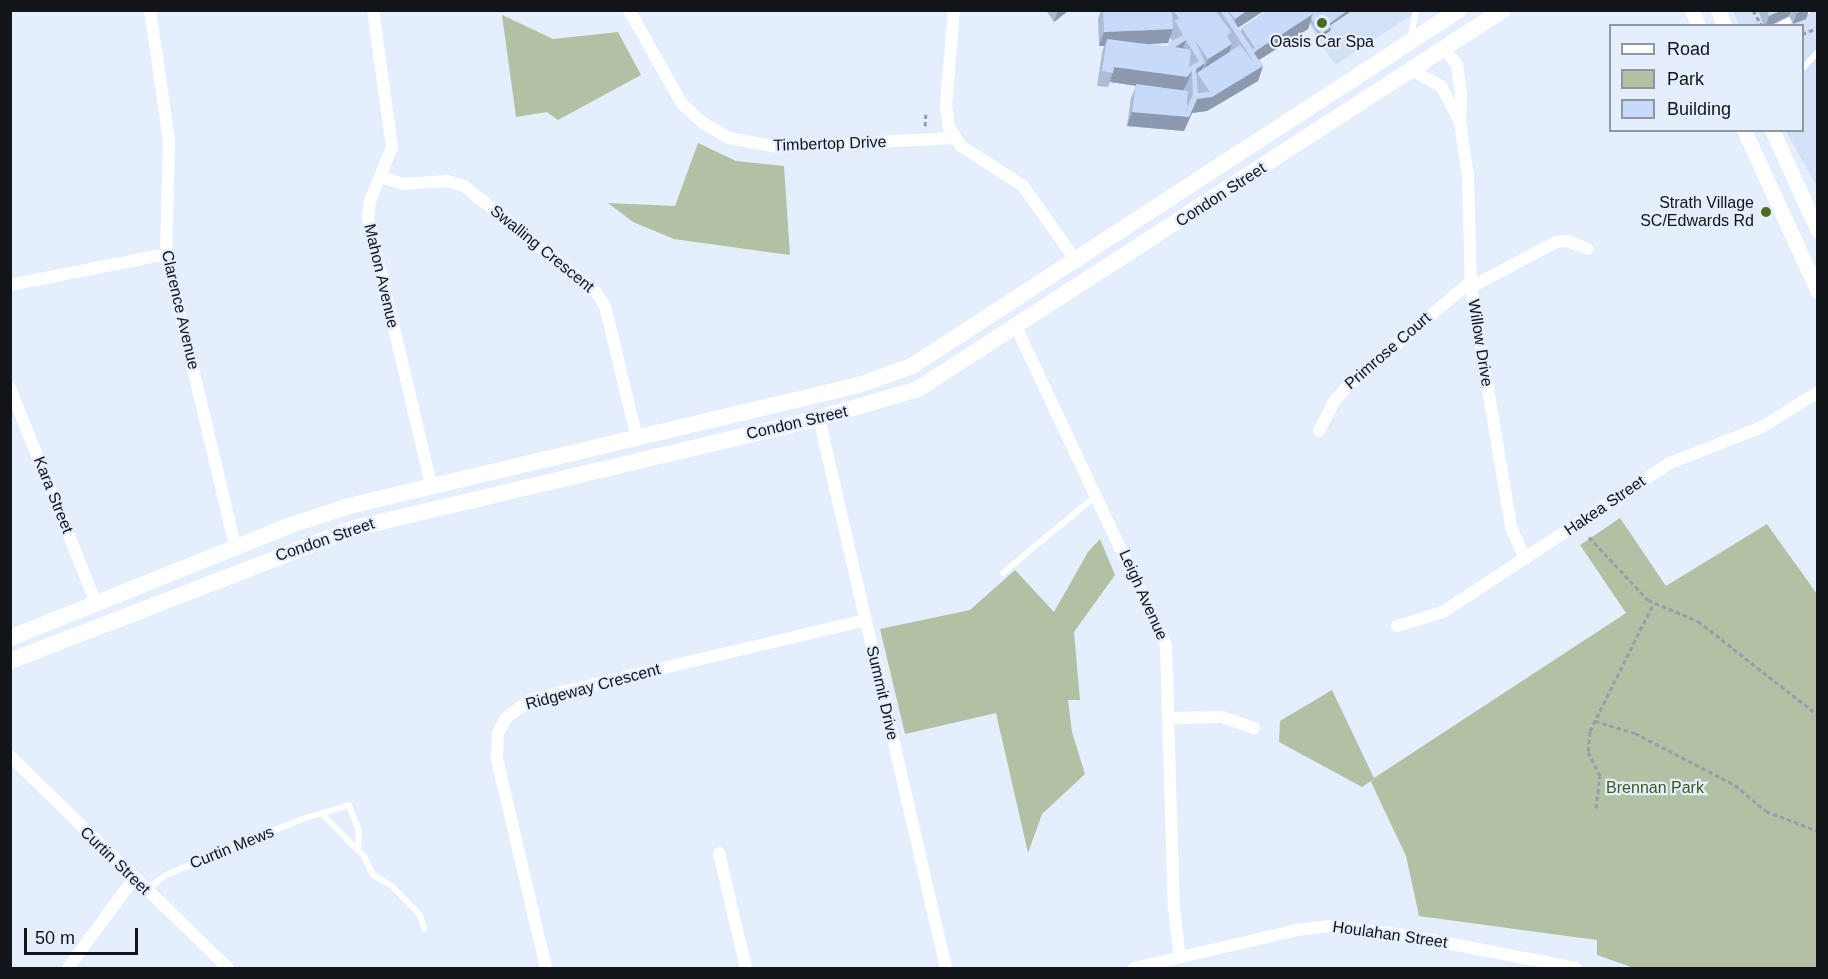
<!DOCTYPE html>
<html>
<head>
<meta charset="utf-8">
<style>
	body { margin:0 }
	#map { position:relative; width:1828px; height:979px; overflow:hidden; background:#e5eefd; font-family:Helvetica,sans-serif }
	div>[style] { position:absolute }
	.built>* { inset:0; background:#d3e1f6 }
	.green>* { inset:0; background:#b2c0a3 }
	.path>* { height:3px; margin-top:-1.5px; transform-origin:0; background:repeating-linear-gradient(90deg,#979ea9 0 4.5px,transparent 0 7.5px) }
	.service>* { height:6px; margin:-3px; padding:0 3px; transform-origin:3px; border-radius:3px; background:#fff }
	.minor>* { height:12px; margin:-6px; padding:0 6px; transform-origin:6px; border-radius:6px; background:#fff }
	.tertiary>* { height:15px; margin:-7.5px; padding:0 7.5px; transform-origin:7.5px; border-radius:7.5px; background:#fff }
	.secondary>* { height:16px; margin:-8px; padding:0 8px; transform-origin:8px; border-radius:8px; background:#fff }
	.wall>* { inset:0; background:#acbbd6 }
	.shaded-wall>* { inset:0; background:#8c99ae }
	.building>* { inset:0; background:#c8daf9 }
	.dots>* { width:16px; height:16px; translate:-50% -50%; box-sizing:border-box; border:3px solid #e5eefd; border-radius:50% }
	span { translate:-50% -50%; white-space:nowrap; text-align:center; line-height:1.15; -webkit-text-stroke:4.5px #e5eefd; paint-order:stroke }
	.poi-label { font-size:16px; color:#111419 }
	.right { translate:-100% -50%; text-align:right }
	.street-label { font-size:16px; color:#111419 }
	.park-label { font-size:16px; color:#40581d }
	.frame { position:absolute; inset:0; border:12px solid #111419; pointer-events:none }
	.legend { position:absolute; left:1609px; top:24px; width:195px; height:108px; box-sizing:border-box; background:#e5eefd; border:2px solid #9097a2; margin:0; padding:8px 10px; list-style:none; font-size:18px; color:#111419 }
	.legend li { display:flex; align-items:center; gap:12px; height:30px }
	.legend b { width:30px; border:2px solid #9097a2 }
	.scale { position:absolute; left:24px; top:928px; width:114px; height:27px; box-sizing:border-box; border:3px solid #111419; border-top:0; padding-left:8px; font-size:18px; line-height:21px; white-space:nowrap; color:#111419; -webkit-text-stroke:4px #e5eefd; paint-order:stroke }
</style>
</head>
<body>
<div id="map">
	<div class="built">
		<i style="clip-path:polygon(1300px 11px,1418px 11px,1335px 65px)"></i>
		<i style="clip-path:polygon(1733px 11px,1817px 11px,1817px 187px,1786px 131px,1802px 130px,1802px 26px,1739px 25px)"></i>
	</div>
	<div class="green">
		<i style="clip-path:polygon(502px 15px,553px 39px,618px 32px,641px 75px,558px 120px,547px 112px,516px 117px)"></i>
		<i style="clip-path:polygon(698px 143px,736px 161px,784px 166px,790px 255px,674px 239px,633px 222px,608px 203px,675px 206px)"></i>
		<i style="clip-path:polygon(1620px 518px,1666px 586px,1767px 524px,1817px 594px,1817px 968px,1634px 968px,1597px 955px,1597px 940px,1419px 916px,1406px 856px,1371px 782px,1374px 779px,1362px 787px,1279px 742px,1280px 721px,1332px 690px,1374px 778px,1626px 613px,1580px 545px)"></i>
		<i style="clip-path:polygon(1100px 539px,1115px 575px,1074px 632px,1080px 700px,1068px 700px,1072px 732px,1085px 774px,1042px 814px,1028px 853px,996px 713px,905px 734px,880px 629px,970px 610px,1015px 570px,1054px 612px,1088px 552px)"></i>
	</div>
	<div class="path">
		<i style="left:1753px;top:10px;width:18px;rotate:61deg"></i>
		<i style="left:1802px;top:34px;width:17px;rotate:-21deg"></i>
		<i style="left:925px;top:126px;width:13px;rotate:-86deg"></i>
		<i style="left:1589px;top:537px;width:86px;rotate:46.9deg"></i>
		<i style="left:1648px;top:600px;width:54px;rotate:22.8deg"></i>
		<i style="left:1698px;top:621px;width:152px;rotate:38.1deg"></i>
		<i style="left:1595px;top:721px;width:42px;rotate:16.7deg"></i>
		<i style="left:1635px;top:733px;width:113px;rotate:27.5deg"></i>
		<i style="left:1735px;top:785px;width:40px;rotate:40deg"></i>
		<i style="left:1766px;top:811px;width:56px;rotate:21deg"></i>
		<i style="left:1596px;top:808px;width:32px;rotate:-83deg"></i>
		<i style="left:1600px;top:776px;width:28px;rotate:-116deg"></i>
		<i style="left:1588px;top:751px;width:20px;rotate:-84deg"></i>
		<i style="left:1590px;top:731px;width:142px;rotate:-63.6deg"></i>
	</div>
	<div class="service">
		<i style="left:1779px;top:26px;width:34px;rotate:-28deg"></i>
		<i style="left:1411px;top:37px;width:27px;rotate:-80deg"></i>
		<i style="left:1802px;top:69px;width:23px;rotate:-47deg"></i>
		<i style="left:1003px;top:573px;width:122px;rotate:-39.7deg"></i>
		<i style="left:323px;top:815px;width:58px;rotate:45deg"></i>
		<i style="left:364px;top:856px;width:21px;rotate:65deg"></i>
		<i style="left:373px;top:875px;width:22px;rotate:30deg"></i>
		<i style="left:392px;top:886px;width:40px;rotate:46deg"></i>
		<i style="left:420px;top:915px;width:14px;rotate:73deg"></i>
		<i style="left:146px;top:890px;width:25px;rotate:-37deg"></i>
		<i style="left:166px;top:875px;width:147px;rotate:-22.4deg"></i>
		<i style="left:302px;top:819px;width:49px;rotate:-16.6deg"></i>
		<i style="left:349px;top:805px;width:28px;rotate:69deg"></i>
		<i style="left:359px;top:831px;width:19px;rotate:93deg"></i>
	</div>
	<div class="minor">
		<i style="left:150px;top:10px;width:132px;rotate:81.7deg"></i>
		<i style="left:169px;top:141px;width:113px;rotate:91.5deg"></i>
		<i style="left:166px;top:254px;width:301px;rotate:76.7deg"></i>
		<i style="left:373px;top:10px;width:138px;rotate:82.1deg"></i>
		<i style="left:392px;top:147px;width:58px;rotate:112.2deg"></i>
		<i style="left:370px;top:201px;width:17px;rotate:97deg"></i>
		<i style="left:368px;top:218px;width:274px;rotate:76.7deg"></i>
		<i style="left:629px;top:10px;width:108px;rotate:60.6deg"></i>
		<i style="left:682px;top:104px;width:28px;rotate:42deg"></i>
		<i style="left:703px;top:123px;width:30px;rotate:30deg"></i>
		<i style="left:729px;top:138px;width:50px;rotate:10.4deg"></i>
		<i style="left:778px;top:147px;width:177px;rotate:-2.9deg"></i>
		<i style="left:954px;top:10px;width:96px;rotate:94.8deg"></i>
		<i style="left:946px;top:106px;width:21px;rotate:82deg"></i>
		<i style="left:949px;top:127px;width:22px;rotate:58deg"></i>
		<i style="left:961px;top:146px;width:74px;rotate:32.8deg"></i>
		<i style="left:1023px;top:186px;width:93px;rotate:54.6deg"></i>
		<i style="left:1444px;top:49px;width:21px;rotate:51deg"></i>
		<i style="left:1457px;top:65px;width:28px;rotate:82deg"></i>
		<i style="left:1461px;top:93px;width:30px;rotate:92deg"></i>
		<i style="left:1460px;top:123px;width:54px;rotate:81.4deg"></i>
		<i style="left:1468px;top:176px;width:111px;rotate:88.5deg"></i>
		<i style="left:1471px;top:287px;width:243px;rotate:80.5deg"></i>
		<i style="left:1511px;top:527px;width:35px;rotate:66deg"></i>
		<i style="left:1411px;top:70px;width:34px;rotate:28deg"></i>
		<i style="left:1441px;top:86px;width:41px;rotate:62.2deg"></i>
		<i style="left:381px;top:177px;width:22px;rotate:18deg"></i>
		<i style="left:402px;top:184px;width:45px;rotate:-3.8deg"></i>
		<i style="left:447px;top:181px;width:18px;rotate:16deg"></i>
		<i style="left:464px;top:186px;width:169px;rotate:38.8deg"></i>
		<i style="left:596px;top:292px;width:17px;rotate:57deg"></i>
		<i style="left:605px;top:306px;width:136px;rotate:76.4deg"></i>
		<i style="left:10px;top:285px;width:159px;rotate:-11.2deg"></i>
		<i style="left:1471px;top:287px;width:96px;rotate:-27.9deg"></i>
		<i style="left:1556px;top:242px;width:11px;rotate:-5deg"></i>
		<i style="left:1567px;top:241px;width:22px;rotate:21deg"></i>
		<i style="left:1017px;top:329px;width:349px;rotate:64.8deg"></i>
		<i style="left:1166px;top:645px;width:263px;rotate:88.3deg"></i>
		<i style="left:1174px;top:908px;width:50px;rotate:83.2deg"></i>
		<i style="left:10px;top:388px;width:232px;rotate:68.2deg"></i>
		<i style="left:819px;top:418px;width:564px;rotate:77deg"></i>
		<i style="left:1319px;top:431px;width:34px;rotate:-63deg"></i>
		<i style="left:1334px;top:401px;width:22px;rotate:-47deg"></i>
		<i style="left:1349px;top:385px;width:159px;rotate:-40.4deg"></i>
		<i style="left:1397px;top:626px;width:48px;rotate:-16.9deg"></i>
		<i style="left:1443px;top:612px;width:272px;rotate:-33.3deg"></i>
		<i style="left:1670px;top:463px;width:99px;rotate:-21.4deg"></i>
		<i style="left:1762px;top:427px;width:66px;rotate:-32deg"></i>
		<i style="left:1169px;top:718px;width:53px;rotate:-1.1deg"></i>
		<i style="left:1222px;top:717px;width:34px;rotate:19deg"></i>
		<i style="left:10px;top:756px;width:304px;rotate:44.2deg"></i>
		<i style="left:719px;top:853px;width:118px;rotate:76.8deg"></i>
		<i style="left:68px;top:968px;width:112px;rotate:-53.7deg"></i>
		<i style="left:546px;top:968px;width:215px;rotate:-103.2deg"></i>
		<i style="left:497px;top:759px;width:26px;rotate:-88deg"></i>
		<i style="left:498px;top:733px;width:18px;rotate:-61deg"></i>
		<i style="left:507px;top:717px;width:31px;rotate:-36deg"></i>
		<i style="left:532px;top:699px;width:342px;rotate:-13.3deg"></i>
		<i style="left:1134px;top:968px;width:167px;rotate:-13.1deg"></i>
		<i style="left:1297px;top:930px;width:35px;rotate:-7deg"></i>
		<i style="left:1332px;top:926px;width:74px;rotate:7deg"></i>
		<i style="left:1405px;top:935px;width:174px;rotate:10.9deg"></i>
	</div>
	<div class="tertiary">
		<i style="left:1692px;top:10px;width:17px;rotate:69deg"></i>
		<i style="left:1718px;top:10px;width:17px;rotate:69deg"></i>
		<i style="left:1744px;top:130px;width:178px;rotate:65.4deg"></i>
		<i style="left:1772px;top:130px;width:111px;rotate:65.5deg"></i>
	</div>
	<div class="secondary">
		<i style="left:10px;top:638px;width:303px;rotate:-21.9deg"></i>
		<i style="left:291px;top:525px;width:61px;rotate:-18.1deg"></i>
		<i style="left:349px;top:506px;width:524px;rotate:-13.35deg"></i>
		<i style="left:859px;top:385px;width:56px;rotate:-19.7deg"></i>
		<i style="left:912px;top:366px;width:653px;rotate:-33.06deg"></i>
		<i style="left:10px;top:661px;width:370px;rotate:-21.1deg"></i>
		<i style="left:355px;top:528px;width:477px;rotate:-13.3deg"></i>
		<i style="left:819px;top:418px;width:103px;rotate:-16.3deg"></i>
		<i style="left:918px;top:389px;width:697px;rotate:-32.94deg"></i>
	</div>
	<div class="wall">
		<i style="clip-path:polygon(1046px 10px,1069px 10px,1054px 22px)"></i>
		<i style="clip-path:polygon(evenodd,1101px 10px,1265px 10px,1238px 28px,1240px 32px,1242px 28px,1268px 10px,1353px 10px,1330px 26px,1331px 27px,1330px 31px,1320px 38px,1310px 22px,1308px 29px,1259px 60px,1263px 66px,1258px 81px,1207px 111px,1192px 113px,1184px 131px,1127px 126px,1131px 98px,1136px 86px,1110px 82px,1108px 87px,1097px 86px,1102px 53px,1104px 46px,1099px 46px,1098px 19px,1101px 10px,1170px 37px,1172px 41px,1170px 42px,1169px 47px,1149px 44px,1168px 43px,1170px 37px,1101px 10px,1187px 99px,1187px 107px,1185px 113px,1187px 99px)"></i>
		<i style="clip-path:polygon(1758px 10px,1809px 10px,1806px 19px,1793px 24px,1789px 16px,1769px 26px,1764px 26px)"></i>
	</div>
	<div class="shaded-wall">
		<i style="clip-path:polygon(1058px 10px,1069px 10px,1054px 22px)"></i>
		<i style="clip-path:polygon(1248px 10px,1265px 10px,1233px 31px,1232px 29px,1235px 19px)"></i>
		<i style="clip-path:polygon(1348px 10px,1353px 10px,1327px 27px,1329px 24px)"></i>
		<i style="clip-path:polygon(1782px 10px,1791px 10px,1789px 16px,1769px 26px,1766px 26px,1769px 16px)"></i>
		<i style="clip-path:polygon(1803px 10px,1809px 10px,1806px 19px,1793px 24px,1797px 13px)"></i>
		<i style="clip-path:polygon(1313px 14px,1308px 29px,1254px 63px,1254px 53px,1257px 50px)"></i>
		<i style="clip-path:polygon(1331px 27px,1330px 31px,1320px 38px,1321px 34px)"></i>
		<i style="clip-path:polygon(1173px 29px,1168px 43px,1106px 46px,1107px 39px,1104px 46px,1099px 46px,1104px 32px)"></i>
		<i style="clip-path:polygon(1186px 40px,1181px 54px,1175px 47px)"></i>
		<i style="clip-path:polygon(1232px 44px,1227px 58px,1202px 74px,1208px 59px)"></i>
		<i style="clip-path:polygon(1205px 63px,1200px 77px,1197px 73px,1194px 81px,1196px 69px)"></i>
		<i style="clip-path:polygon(1263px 66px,1258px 81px,1207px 111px,1192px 113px,1184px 131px,1127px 126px,1132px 112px,1189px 117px,1197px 99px)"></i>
		<i style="clip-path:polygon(1114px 67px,1192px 71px,1186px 86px,1182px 92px,1110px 82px)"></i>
	</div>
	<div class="building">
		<i style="clip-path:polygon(1103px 10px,1172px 10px,1173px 29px,1104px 32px)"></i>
		<i style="clip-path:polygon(evenodd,1173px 10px,1215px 10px,1231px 32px,1227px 36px,1232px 44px,1208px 59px,1195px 40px,1205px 63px,1196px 69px,1198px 93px,1210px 92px,1197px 73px,1240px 45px,1255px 64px,1220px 10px,1227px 10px,1252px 49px,1255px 48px,1242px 28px,1268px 10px,1311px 10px,1313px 14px,1257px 50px,1254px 53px,1263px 66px,1212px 97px,1197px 99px,1189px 117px,1132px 112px,1136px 84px,1188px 91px,1185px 113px,1193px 94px,1192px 71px,1187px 77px,1114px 67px,1113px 73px,1102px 71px,1107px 39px,1170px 47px,1170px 42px,1183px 35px,1175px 21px,1179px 18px,1173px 10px,1186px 40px,1199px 61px,1189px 67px,1191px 50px,1175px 47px,1186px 40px)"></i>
		<i style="clip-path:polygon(1228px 10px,1248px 10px,1235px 19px)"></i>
		<i style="clip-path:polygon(1311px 10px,1320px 11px,1348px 10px,1329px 24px,1331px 27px,1321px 34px,1311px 18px,1313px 14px)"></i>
		<i style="clip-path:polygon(1767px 10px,1782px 10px,1769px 16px)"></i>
		<i style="clip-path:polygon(1796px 10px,1803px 10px,1797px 13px)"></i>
	</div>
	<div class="dots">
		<i style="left:1322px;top:23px;background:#4d6b20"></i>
		<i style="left:1766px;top:212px;background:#4d6b20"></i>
	</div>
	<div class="poi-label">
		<span style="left:1322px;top:42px">Oasis Car Spa</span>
		<span class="right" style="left:1754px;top:212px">Strath Village<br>SC/Edwards Rd</span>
	</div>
	<div class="street-label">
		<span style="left:830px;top:144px;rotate:-2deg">Timbertop Drive</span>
		<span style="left:1221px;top:195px;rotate:-33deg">Condon Street</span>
		<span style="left:542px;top:249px;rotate:39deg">Swalling Crescent</span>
		<span style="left:381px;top:276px;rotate:77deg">Mahon Avenue</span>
		<span style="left:180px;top:310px;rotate:77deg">Clarence Avenue</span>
		<span style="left:1480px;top:343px;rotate:81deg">Willow Drive</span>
		<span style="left:1388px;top:351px;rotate:-41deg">Primrose Court</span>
		<span style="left:797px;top:423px;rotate:-13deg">Condon Street</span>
		<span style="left:53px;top:495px;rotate:68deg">Kara Street</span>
		<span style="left:1605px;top:506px;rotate:-34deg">Hakea Street</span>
		<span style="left:325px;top:540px;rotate:-19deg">Condon Street</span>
		<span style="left:1143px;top:595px;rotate:66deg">Leigh Avenue</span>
		<span style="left:593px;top:687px;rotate:-15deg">Ridgeway Crescent</span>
		<span style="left:882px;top:693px;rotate:77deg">Summit Drive</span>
		<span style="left:232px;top:848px;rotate:-22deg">Curtin Mews</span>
		<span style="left:115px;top:861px;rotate:44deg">Curtin Street</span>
		<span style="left:1390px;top:935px;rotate:8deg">Houlahan Street</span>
	</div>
	<div class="park-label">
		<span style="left:1655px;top:788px">Brennan Park</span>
	</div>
	<div class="frame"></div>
	<ul class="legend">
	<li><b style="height:8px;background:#fff"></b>Road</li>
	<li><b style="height:16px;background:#b2c0a3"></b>Park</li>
	<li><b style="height:16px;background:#c8daf9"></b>Building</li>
	</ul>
	<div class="scale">50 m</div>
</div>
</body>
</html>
